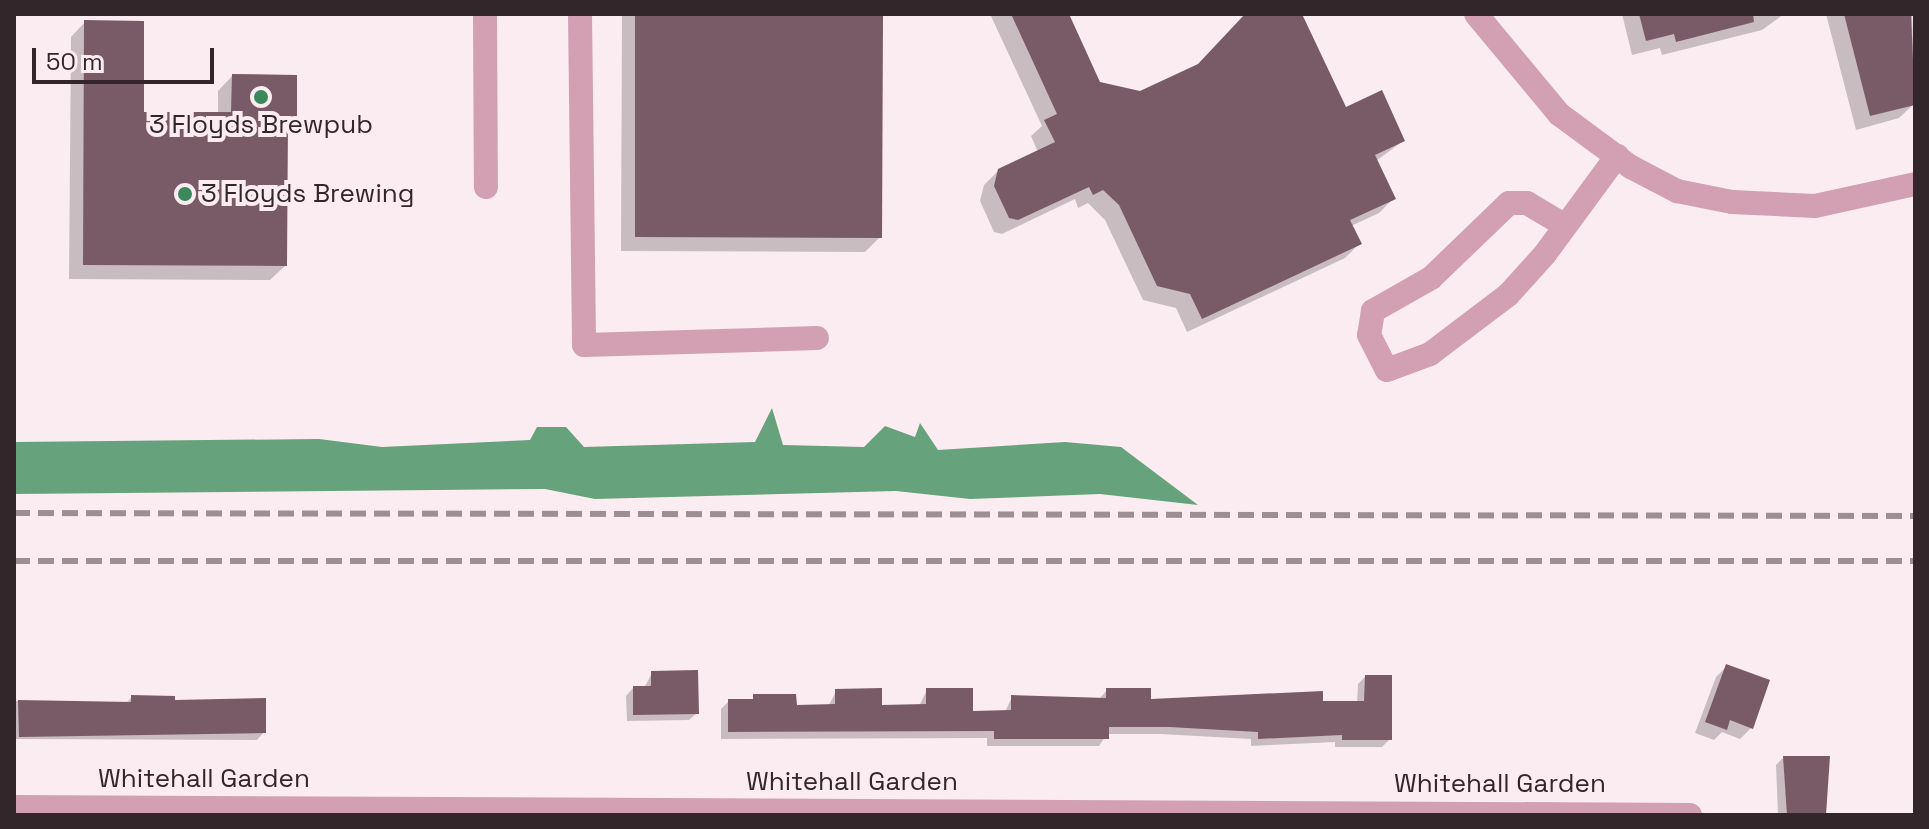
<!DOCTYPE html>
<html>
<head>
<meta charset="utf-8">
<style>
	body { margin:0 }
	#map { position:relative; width:1929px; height:829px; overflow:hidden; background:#fbecf1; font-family:"Space Grotesk",sans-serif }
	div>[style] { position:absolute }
	.water>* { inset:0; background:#66a27b }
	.shadow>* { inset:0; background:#0003 }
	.building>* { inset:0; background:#785b66 }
	.minor>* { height:24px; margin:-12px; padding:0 12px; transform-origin:12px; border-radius:12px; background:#d29fb3 }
	.rail>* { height:6px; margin-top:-3px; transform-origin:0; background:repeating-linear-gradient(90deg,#9c8e93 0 16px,transparent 0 24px) }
	.dots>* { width:22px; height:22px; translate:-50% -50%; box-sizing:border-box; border:4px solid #fbecf1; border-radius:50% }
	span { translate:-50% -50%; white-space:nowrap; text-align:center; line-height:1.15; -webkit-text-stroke:8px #fbecf1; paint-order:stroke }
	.poi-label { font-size:26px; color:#33262b }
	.left { translate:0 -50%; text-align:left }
	.street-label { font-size:26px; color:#33262b }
	.frame { position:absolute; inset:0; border:16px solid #33262b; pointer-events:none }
	.scale { position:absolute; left:32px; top:48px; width:182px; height:36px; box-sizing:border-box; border:4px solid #33262b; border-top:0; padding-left:10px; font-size:24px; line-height:28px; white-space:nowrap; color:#33262b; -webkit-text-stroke:6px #fbecf1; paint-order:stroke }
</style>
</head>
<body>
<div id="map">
	<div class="water">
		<i style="clip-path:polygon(772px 408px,783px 445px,864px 447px,885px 426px,915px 437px,920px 423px,938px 450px,1065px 442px,1121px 447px,1198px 505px,1100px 494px,970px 499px,896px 491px,595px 499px,545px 489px,14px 494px,14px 442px,319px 439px,382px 447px,530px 440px,537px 427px,566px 427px,584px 447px,755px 442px)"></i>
	</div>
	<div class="shadow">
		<i style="clip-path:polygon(622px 14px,881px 14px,880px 237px,865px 252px,621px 251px)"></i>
		<i style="clip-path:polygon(990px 14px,1067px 14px,1099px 83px,1141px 93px,1198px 66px,1247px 14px,1300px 14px,1345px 109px,1403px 141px,1376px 161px,1393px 199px,1379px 213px,1351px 226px,1359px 244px,1345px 258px,1187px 332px,1176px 308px,1143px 300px,1105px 220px,1088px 203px,1078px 208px,1075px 199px,1002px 234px,994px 232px,980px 201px,984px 185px,999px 170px,1038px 152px,1031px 136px,1042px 126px)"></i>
		<i style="clip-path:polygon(1622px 14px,1784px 14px,1762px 30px,1662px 55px,1660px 48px,1632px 55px)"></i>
		<i style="clip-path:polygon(1826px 14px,1912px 14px,1915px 103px,1899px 118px,1856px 130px)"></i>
		<i style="clip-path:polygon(85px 22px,142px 114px,218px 114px,218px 91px,232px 76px,295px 121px,286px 131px,285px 266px,270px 280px,69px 279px,71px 37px)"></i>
		<i style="clip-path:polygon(1727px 666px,1751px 728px,1740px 739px,1722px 732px,1714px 740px,1695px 733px,1716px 677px)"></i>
		<i style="clip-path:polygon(652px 673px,697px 713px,689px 720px,627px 721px,626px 696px,633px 688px,644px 688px)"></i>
		<i style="clip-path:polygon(1365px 677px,1390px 739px,1382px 747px,1335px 747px,1335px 742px,1251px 746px,1251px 739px,1160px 734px,1107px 734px,1099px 746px,987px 746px,987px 738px,721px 739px,721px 709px,729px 701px,828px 707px,836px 691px,880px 707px,919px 706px,927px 690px,971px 713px,1005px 712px,1012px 697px,1100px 698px,1107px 690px,1149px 701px,1357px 703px,1358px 684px)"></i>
		<i style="clip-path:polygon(132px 697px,173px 702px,264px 732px,257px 740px,14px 739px,14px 701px,125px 704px)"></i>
		<i style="clip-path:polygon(1783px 758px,1828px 758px,1825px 815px,1778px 815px,1776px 765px)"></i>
	</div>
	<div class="building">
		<i style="clip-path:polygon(635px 14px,883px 14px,882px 238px,635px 237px)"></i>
		<i style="clip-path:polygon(1011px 14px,1069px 14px,1100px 82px,1140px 91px,1198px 64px,1245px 14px,1302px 14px,1346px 107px,1382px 90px,1405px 141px,1375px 155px,1396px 199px,1350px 220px,1362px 244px,1202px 319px,1190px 294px,1157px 286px,1119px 205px,1103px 190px,1093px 195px,1089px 187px,1018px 220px,1009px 218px,994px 186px,998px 169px,1055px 142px,1044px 120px,1057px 114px)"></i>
		<i style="clip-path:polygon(1639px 14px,1753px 14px,1754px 22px,1676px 42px,1674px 34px,1646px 41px)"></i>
		<i style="clip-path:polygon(1844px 14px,1911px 14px,1915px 105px,1870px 116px)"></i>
		<i style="clip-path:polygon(84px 20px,144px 21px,144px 112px,231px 112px,232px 74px,297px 75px,297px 122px,288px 122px,287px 266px,83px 265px)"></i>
		<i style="clip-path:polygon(1726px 664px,1770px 680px,1753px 729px,1730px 720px,1727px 730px,1705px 722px)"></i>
		<i style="clip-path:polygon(698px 670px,699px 714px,633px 715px,633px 686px,651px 686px,651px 671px)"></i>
		<i style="clip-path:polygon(1365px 675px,1392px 675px,1392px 740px,1342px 740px,1342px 735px,1258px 739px,1258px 732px,1169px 727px,1109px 727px,1109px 739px,994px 739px,994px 731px,728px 732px,728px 699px,753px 699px,753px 694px,796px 694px,797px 705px,835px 704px,835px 689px,882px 688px,882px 705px,926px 704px,926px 688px,973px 688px,973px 711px,1011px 710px,1011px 695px,1106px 698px,1106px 688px,1151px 688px,1151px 699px,1323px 691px,1323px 701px,1364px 701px)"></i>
		<i style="clip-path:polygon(131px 695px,175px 696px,175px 700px,266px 698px,266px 733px,19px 737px,18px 700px,131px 702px)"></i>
		<i style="clip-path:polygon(1783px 756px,1830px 756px,1826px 815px,1787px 815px)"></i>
	</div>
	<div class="minor">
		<i style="left:485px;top:14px;width:173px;rotate:89.7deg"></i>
		<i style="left:580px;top:14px;width:331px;rotate:89.3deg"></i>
		<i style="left:584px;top:345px;width:233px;rotate:-1.7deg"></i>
		<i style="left:1476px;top:14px;width:130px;rotate:50.3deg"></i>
		<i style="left:1559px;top:114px;width:89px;rotate:36.4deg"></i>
		<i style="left:1631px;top:167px;width:52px;rotate:27.6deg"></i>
		<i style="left:1677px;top:191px;width:56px;rotate:11.3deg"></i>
		<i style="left:1732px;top:202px;width:83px;rotate:2.8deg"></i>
		<i style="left:1815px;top:206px;width:102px;rotate:-12.4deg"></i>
		<i style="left:1564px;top:225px;width:43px;rotate:-149.3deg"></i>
		<i style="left:1527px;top:203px;width:18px;rotate:180deg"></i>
		<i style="left:1509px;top:203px;width:108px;rotate:136.1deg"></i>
		<i style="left:1431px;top:278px;width:67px;rotate:150.4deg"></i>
		<i style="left:1373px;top:311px;width:24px;rotate:99deg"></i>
		<i style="left:1369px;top:335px;width:39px;rotate:63deg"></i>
		<i style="left:1387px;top:370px;width:46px;rotate:-20.4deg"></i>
		<i style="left:1430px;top:354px;width:98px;rotate:-37.1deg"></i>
		<i style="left:1508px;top:295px;width:55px;rotate:-47.9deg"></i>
		<i style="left:1545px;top:254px;width:122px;rotate:-53.7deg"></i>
		<i style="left:14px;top:807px;width:1676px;rotate:0.27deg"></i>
	</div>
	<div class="rail">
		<i style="left:14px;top:513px;width:1901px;rotate:0.09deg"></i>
		<i style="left:14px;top:561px;width:1901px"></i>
	</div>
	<div class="dots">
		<i style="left:261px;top:97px;background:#39895a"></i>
		<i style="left:185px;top:194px;background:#39895a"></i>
	</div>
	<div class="poi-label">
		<span style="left:261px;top:125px">3 Floyds Brewpub</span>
		<span class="left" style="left:201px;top:194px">3 Floyds Brewing</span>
	</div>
	<div class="street-label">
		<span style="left:204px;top:779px">Whitehall Garden</span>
		<span style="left:852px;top:782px">Whitehall Garden</span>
		<span style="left:1500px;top:784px">Whitehall Garden</span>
	</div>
	<div class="frame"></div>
	<div class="scale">50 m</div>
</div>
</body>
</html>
